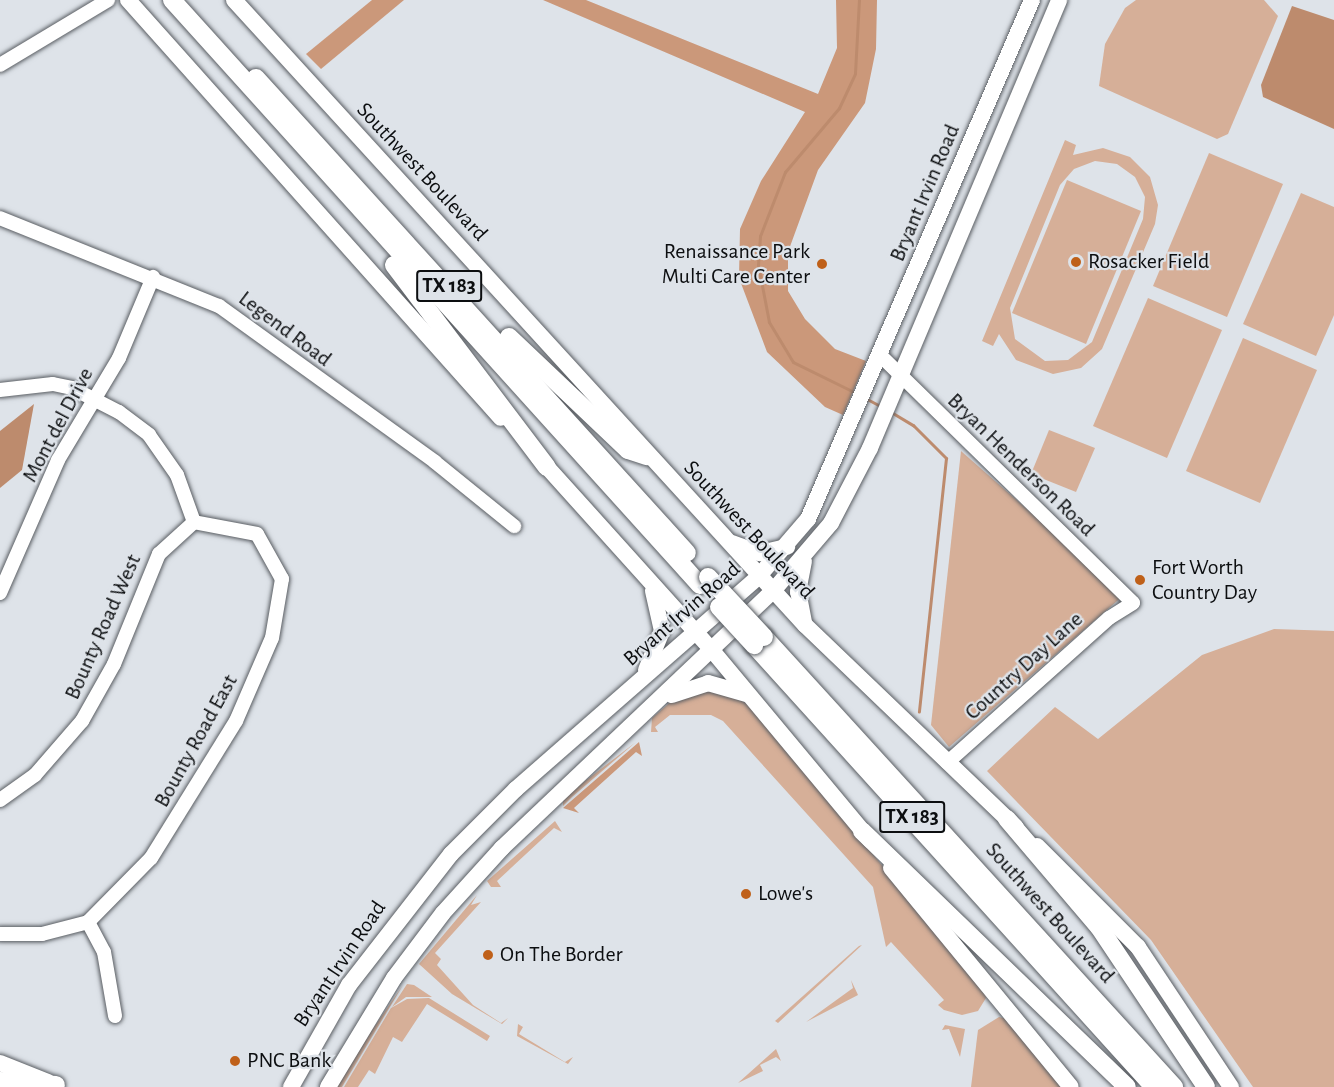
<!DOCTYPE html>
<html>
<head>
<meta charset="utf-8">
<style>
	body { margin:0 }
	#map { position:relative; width:1334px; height:1087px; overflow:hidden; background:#dee3e9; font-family:"Alegreya Sans",sans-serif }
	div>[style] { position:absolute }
	.green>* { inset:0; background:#d6af98 }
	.forest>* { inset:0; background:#cb987a }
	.water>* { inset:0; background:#bd8b6d }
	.stream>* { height:3px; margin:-1.5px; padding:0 1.5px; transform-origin:1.5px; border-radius:1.5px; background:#bd8b6d }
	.roads { filter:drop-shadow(0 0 2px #595d62) drop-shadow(0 0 2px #595d62) }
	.minor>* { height:14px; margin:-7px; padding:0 7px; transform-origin:7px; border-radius:7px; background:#fff }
	.major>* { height:16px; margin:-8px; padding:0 8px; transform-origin:8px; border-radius:8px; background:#fff }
	.highway>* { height:18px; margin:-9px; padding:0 9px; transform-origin:9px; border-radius:9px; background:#fff }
	.bridges { filter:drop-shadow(0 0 2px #595d62) drop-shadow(0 0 2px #595d62) }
	.highway-bridge>* { height:18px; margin:-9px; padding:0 9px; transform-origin:9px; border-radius:9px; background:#fff }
	.dots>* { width:16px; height:16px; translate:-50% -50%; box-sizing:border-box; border:3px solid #dee3e9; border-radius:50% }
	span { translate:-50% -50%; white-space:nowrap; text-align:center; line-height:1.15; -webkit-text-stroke:4.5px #dee3e9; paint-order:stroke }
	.shield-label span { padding:2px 4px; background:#dee3e9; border:2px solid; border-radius:4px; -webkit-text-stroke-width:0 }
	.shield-label { font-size:21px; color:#0c0e10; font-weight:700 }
	.street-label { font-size:22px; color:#0c0e10 }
	.poi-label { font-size:22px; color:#0c0e10 }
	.right { translate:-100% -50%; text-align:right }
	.left { translate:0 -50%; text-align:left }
</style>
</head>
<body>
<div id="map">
	<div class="green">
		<i style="clip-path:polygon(1136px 0,1264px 0,1278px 16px,1228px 134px,1217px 139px,1099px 86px,1105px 44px,1125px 8px)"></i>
		<i style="clip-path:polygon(evenodd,1065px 140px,1076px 145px,1073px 155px,1103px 148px,1130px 157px,1150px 177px,1158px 205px,1155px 224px,1102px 349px,1081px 368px,1053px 374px,1016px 360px,999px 334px,993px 346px,982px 341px,1065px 140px,1095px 161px,1117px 164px,1135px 177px,1145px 197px,1143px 219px,1092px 342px,1068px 360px,1045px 361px,1015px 339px,1010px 308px,1060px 185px,1074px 169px,1095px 161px)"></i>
		<i style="clip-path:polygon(1209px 153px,1283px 184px,1227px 317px,1153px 286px)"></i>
		<i style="clip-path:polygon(1067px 180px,1141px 211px,1086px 344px,1012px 313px)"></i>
		<i style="clip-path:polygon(1301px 193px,1334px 207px,1334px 315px,1316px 356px,1243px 324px)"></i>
		<i style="clip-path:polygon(1148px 298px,1222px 330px,1167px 458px,1093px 426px)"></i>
		<i style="clip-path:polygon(1243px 338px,1317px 370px,1260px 503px,1186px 471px)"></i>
		<i style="clip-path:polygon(1049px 430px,1095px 448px,1076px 492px,1031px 474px)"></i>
		<i style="clip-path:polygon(961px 451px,1124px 595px,949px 747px,931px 725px)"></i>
		<i style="clip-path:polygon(1274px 629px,1334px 631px,1334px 1087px,1253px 1087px,1151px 940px,987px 771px,1055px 707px,1098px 739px,1202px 655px)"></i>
		<i style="clip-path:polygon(716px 688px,750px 705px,983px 988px,986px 998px,978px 1011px,962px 1015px,944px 1010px,938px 1005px,944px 1000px,891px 942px,886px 947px,873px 887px,723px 721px,711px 715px,670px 715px,655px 727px,658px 732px,651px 732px,652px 718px,674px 699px)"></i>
		<i style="clip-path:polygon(636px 742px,572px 797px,563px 806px,563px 798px)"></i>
		<i style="clip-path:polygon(555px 821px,562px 832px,554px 828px,497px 881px,501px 887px,491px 887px,487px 881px)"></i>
		<i style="clip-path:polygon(477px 895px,471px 905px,481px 902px,435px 953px,441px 959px,437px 965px,473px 1005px,501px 1023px,508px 1018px,502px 1024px,452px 994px,419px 964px)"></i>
		<i style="clip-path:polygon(862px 945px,778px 1023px,775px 1021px,859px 946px)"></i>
		<i style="clip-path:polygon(851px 980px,858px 995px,806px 1022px,853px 988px)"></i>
		<i style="clip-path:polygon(407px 984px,414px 985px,432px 997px,406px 997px,392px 1007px)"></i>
		<i style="clip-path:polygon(403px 985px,342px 1087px,336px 1087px,346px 1068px)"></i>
		<i style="clip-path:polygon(429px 998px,490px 1036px,487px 1041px,427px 1004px,402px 1042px,393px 1037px,375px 1074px,369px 1070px,358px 1087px,344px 1087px,391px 1008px,407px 999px)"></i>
		<i style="clip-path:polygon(999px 1017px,1008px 1019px,1063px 1087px,971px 1087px,978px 1030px)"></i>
		<i style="clip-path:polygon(518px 1024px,523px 1027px,519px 1034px,565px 1062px,573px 1057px,568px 1064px,517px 1036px)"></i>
		<i style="clip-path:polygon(945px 1025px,965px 1029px,960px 1057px,949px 1029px,942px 1030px)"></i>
		<i style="clip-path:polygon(776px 1049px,781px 1061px,776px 1057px,760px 1065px,763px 1071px,738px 1083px)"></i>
	</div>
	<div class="forest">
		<i style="clip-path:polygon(372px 0,404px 0,321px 69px,306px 54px)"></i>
		<i style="clip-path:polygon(543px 0,586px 0,818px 94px,837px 48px,836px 0,877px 0,876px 49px,865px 103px,818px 170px,788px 252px,788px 291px,805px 319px,835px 349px,866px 361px,843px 415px,825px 407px,767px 352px,739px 278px,740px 229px,761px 181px,805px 112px)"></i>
		<i style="clip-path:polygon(639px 742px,642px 756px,636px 752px,574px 808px,579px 813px,563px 808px)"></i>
	</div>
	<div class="water">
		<i style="clip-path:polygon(1292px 6px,1334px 20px,1334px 129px,1263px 97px,1261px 85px)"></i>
		<i style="clip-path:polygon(34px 404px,22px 470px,0 488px,0 431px)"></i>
	</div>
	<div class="stream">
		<i style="left:856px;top:393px;width:70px;rotate:-153.8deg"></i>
		<i style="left:793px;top:362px;width:47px;rotate:-121deg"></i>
		<i style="left:769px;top:322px;width:58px;rotate:-100.9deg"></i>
		<i style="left:758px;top:265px;width:29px;rotate:-86deg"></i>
		<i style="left:760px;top:236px;width:69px;rotate:-68.7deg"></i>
		<i style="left:785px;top:172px;width:84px;rotate:-49.8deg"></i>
		<i style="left:839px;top:108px;width:38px;rotate:-65deg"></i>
		<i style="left:855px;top:73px;width:73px;rotate:-86.9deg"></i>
		<i style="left:867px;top:399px;width:17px;rotate:28deg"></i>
		<i style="left:891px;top:412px;width:26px;rotate:31deg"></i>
		<i style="left:913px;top:425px;width:47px;rotate:45deg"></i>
		<i style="left:946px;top:458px;width:255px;rotate:96.1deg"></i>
	</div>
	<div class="roads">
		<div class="minor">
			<i style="left:0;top:65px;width:126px;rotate:-31deg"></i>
			<i style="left:0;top:218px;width:236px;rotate:21.9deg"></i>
			<i style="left:219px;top:306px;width:266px;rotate:35.8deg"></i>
			<i style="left:435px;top:462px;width:102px;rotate:39deg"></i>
			<i style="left:880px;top:355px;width:354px;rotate:44.4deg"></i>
			<i style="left:1133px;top:603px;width:28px;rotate:148deg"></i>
			<i style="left:1109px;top:618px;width:217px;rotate:138.2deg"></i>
			<i style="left:0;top:390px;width:53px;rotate:-6.5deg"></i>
			<i style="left:53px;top:384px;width:19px;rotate:12deg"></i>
			<i style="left:72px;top:388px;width:53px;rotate:27.1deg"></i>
			<i style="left:119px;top:412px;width:38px;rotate:37deg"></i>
			<i style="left:149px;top:435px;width:49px;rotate:55deg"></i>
			<i style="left:177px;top:475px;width:50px;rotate:70.1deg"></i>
			<i style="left:0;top:593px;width:145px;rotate:-66.4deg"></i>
			<i style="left:58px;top:460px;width:119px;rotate:-59.1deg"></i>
			<i style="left:119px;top:358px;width:88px;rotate:-67.2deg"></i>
			<i style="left:0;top:800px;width:43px;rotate:-35.5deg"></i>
			<i style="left:35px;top:775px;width:72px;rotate:-49deg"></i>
			<i style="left:82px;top:721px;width:65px;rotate:-60.7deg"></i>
			<i style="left:114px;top:664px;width:119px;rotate:-67.8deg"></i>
			<i style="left:159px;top:554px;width:47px;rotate:-42.4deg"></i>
			<i style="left:88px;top:922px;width:34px;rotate:62deg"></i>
			<i style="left:104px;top:952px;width:65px;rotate:80.2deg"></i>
			<i style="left:0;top:934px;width:42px"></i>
			<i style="left:42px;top:934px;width:48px;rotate:-14.6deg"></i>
			<i style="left:88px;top:922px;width:90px;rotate:-45.5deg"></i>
			<i style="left:151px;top:858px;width:161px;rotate:-58.2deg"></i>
			<i style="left:236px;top:721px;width:90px;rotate:-66.6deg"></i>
			<i style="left:272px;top:638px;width:60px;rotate:-80.4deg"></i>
			<i style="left:282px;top:579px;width:51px;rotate:-119.1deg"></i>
			<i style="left:257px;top:534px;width:64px;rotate:-169.2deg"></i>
		</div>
		<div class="major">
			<i style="left:128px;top:0;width:560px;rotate:48.26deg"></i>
			<i style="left:234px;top:0;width:847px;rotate:47.59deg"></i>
			<i style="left:805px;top:625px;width:292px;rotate:43.8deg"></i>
			<i style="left:539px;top:458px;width:257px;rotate:48deg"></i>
			<i style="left:711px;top:649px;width:249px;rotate:50.2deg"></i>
			<i style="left:732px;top:543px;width:30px;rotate:20deg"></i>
			<i style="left:760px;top:553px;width:28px;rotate:-13deg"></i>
			<i style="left:804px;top:622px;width:31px;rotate:-101deg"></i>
			<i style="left:798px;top:592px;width:31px;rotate:-79deg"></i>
			<i style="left:646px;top:670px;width:42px;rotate:-67.7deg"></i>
			<i style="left:662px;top:631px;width:41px;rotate:-102.7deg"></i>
			<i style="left:672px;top:695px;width:38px;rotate:-18deg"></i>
			<i style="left:708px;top:683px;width:40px;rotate:16deg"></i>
			<i style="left:1037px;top:846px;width:143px;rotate:45deg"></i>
			<i style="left:1138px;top:947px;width:168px;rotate:56.4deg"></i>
			<i style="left:891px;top:868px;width:283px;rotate:50.6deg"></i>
			<i style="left:0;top:1063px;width:52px;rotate:21.6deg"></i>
			<i style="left:291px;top:1087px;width:117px;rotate:-60.4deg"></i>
			<i style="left:349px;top:985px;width:166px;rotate:-52.1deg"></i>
			<i style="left:451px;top:854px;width:92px;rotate:-45deg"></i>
			<i style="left:516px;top:789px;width:323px;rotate:-41.2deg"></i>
			<i style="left:759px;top:576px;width:75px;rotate:-49.3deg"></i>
			<i style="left:808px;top:519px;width:565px;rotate:-66.66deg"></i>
			<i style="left:328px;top:1087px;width:127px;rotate:-58.8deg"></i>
			<i style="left:394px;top:978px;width:81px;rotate:-53deg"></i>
			<i style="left:443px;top:913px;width:88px;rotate:-47.8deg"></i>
			<i style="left:502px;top:848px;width:373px;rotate:-43.5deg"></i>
			<i style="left:773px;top:591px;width:89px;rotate:-49.5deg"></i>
			<i style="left:831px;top:523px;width:85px;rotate:-62.5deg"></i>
			<i style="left:870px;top:448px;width:486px;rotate:-67.1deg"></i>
		</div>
		<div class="highway">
			<i style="left:172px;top:0;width:788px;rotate:47.93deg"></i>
			<i style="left:256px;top:78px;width:641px;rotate:47.78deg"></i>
			<i style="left:394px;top:265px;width:253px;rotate:52.9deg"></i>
			<i style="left:509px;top:337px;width:164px;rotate:43.5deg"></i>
			<i style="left:628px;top:450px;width:20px;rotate:18deg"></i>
			<i style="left:764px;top:637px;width:609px;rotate:47.66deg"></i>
			<i style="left:754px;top:645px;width:596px;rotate:47.86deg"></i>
			<i style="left:1007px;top:819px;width:142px;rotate:49.6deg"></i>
			<i style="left:1099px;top:927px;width:192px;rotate:56.2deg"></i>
			<i style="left:862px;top:831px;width:368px;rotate:44deg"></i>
			<i style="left:0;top:1081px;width:56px;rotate:4.1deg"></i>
		</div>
	</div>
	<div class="bridges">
		<div class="highway-bridge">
			<i style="left:708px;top:577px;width:82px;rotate:47deg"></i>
			<i style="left:719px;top:607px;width:52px;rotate:47.4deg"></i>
		</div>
	</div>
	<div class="dots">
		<i style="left:1076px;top:262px;background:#bf6019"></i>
		<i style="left:822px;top:264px;background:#bf6019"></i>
		<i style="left:1140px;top:580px;background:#bf6019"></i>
		<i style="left:746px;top:894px;background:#bf6019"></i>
		<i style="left:488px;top:955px;background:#bf6019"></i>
		<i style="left:235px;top:1061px;background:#bf6019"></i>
	</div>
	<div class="shield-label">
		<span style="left:449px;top:286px">TX 183</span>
		<span style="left:912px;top:817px">TX 183</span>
	</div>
	<div class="street-label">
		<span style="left:422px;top:172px;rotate:47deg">Southwest Boulevard</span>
		<span style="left:925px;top:193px;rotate:-67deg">Bryant Irvin Road</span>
		<span style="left:285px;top:329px;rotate:37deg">Legend Road</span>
		<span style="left:58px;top:425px;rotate:-62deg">Mont del Drive</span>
		<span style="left:1021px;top:465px;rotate:44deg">Bryan Henderson Road</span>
		<span style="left:749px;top:530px;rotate:47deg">Southwest Boulevard</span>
		<span style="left:682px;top:614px;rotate:-41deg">Bryant Irvin Road</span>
		<span style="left:103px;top:627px;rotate:-66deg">Bounty Road West</span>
		<span style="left:1024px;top:666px;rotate:-42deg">Country Day Lane</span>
		<span style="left:196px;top:741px;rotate:-61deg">Bounty Road East</span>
		<span style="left:1050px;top:913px;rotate:48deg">Southwest Boulevard</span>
		<span style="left:340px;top:964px;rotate:-56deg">Bryant Irvin Road</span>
	</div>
	<div class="poi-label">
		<span class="right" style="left:810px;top:264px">Renaissance Park<br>Multi Care Center</span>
		<span class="left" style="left:1088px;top:262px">Rosacker Field</span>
		<span class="left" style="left:1152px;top:580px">Fort Worth<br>Country Day</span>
		<span class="left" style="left:758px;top:894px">Lowe's</span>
		<span class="left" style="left:500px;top:955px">On The Border</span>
		<span class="left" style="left:247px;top:1061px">PNC Bank</span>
	</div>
</div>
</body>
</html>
